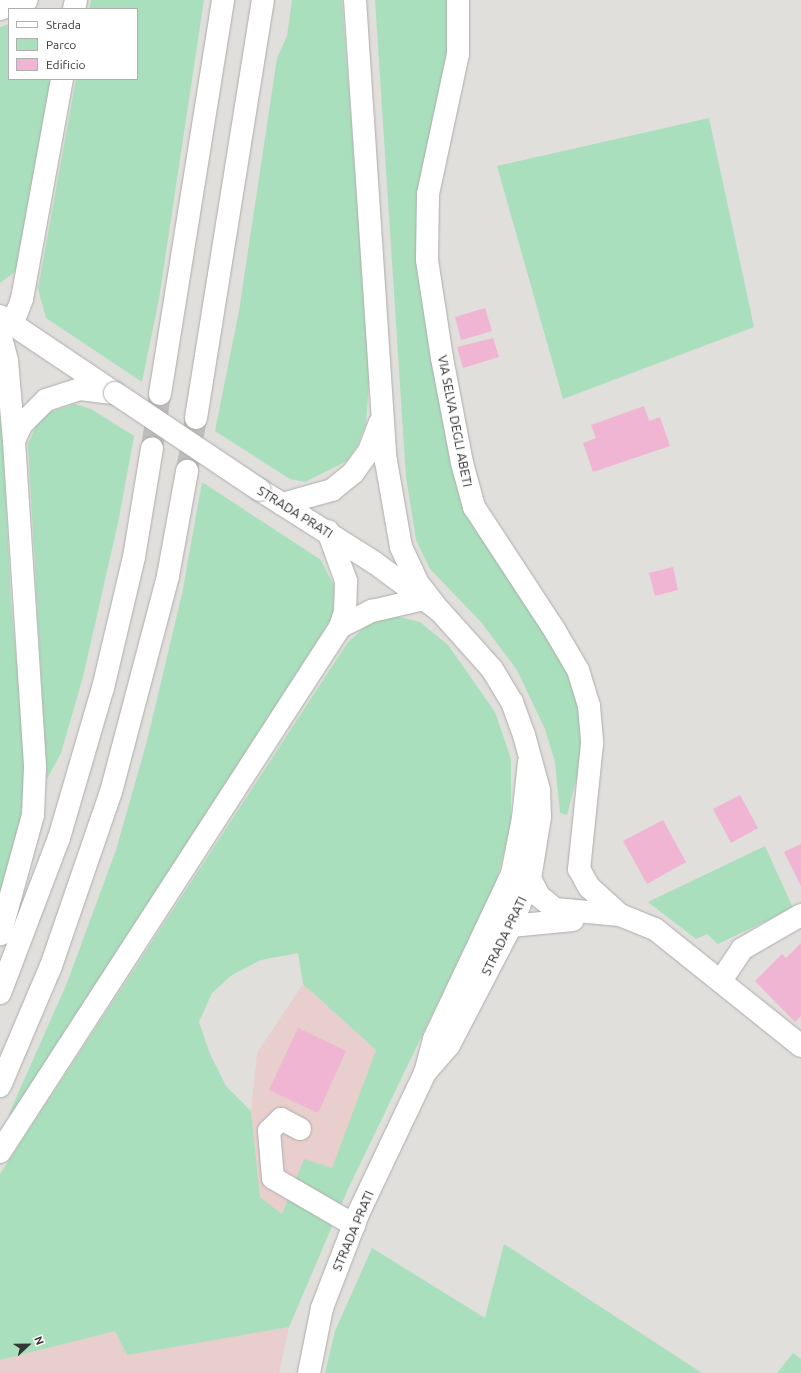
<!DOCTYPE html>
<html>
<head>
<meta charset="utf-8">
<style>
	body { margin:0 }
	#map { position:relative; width:801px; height:1373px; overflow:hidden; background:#e0dfdb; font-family:Ubuntu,sans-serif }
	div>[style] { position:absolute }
	.industrial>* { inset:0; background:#e8cecc }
	.green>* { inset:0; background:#a9dfbc }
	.building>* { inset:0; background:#f0b5d2 }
	.highway-tunnel>* { height:22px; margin-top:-11px; transform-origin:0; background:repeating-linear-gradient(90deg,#bebdba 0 22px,transparent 0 33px) }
	.roads { filter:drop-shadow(0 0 1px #adaca9) drop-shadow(0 0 1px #adaca9) }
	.minor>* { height:22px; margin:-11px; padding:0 11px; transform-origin:11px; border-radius:11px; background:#fff }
	.highway>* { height:22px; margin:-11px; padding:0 11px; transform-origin:11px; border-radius:11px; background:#fff }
	.bridges { filter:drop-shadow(0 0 1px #adaca9) drop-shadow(0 0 1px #adaca9) }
	.minor-bridge>* { height:22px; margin:-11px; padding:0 11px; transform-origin:11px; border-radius:11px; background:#fff }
	span { translate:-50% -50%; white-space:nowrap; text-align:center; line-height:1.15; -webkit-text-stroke:3px #fff; paint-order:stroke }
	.street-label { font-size:13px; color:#363635 }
	.legend { position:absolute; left:8px; top:8px; width:130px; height:72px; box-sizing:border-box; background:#fff; border:1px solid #afafae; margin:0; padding:5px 7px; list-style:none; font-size:12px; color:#363635 }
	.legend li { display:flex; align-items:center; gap:8px; height:20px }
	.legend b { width:20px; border:1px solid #afafae }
	.north { position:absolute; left:8px; top:1325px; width:40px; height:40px; -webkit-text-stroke:3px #fff; paint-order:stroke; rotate:68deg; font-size:11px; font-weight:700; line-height:16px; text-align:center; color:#363635 }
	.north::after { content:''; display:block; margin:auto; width:14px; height:18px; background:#363635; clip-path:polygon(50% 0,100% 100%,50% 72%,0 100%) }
</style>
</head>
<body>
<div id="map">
	<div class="industrial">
		<i style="clip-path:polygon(303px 984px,376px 1050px,332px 1169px,291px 1191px,282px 1214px,260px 1197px,251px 1111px,257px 1053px)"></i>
		<i style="clip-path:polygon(289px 1327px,279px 1373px,0 1373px,0 1360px,115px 1331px,127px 1355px)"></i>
	</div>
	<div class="green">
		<i style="clip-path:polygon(91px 0,204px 0,159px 299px,142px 382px,46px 318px,38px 289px,76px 79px,137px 79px,137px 9px,89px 9px)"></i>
		<i style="clip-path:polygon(292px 0,342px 0,370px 366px,366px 424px,358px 444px,347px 461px,305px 482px,290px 479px,215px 431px,239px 311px,277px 58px,287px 36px)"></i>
		<i style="clip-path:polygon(375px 0,452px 0,452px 47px,418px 216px,474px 527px,545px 630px,570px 675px,581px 712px,582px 779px,576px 780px,567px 815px,560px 813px,555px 762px,545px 729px,517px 670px,481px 622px,430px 569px,416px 540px,406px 477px)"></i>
		<i style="clip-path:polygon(9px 24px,9px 79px,52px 79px,16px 271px,0 283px,0 27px)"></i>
		<i style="clip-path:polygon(709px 118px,754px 327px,563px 399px,497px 166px)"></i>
		<i style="clip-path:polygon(0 390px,11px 601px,26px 769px,20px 823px,0 901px)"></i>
		<i style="clip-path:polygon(75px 404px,91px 409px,134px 436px,119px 518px,83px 677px,61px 753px,47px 779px,28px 444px,38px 421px,47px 413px)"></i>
		<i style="clip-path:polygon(202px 482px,321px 560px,334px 586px,333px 616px,12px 1119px,9px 1114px,67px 983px,116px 850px,147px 741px,182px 594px)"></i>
		<i style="clip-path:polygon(evenodd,396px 616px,420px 622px,448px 645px,495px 712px,511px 759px,511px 824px,497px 880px,348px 1189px,289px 1327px,127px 1355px,115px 1331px,0 1360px,0 1174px,348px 642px,371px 622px,396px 616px,298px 953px,303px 984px,376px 1050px,332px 1168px,304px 1159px,282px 1214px,260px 1197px,251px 1111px,226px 1086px,210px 1054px,199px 1022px,212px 993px,232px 975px,261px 960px,298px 953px)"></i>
		<i style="clip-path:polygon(765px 846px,793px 908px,718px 944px,707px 934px,696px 939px,648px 902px)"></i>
		<i style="clip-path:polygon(504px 1244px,702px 1373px,325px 1373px,335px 1331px,372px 1248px,485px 1318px)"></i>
		<i style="clip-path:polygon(793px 1353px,801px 1359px,801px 1373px,777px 1373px)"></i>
	</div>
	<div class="building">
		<i style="clip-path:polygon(485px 308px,492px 331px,461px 340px,455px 317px)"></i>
		<i style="clip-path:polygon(493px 338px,499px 357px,463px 368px,457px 347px)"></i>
		<i style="clip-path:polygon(644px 406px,649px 421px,660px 417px,670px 446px,593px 472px,583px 443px,596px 438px,591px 425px)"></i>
		<i style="clip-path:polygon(673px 567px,678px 590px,655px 596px,649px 573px)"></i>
		<i style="clip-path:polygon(740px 795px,758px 828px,731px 843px,713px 809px)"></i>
		<i style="clip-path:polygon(663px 820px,686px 862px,647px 884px,623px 841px)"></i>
		<i style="clip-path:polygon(801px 844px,801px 886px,784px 852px)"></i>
		<i style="clip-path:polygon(801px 943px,801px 1016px,795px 1022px,755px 981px,782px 954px,786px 958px)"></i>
		<i style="clip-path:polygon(298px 1028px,346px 1051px,318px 1113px,269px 1090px)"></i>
	</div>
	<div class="highway-tunnel">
		<i style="left:152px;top:448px;width:55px;rotate:-81.6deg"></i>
		<i style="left:187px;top:471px;width:54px;rotate:-80.4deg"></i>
	</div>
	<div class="roads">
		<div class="minor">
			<i style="left:458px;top:0;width:54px;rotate:90deg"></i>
			<i style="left:458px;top:54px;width:143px;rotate:102.1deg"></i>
			<i style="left:428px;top:194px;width:66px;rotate:90.9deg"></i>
			<i style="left:427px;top:260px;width:99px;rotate:81.3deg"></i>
			<i style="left:442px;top:358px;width:107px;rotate:79.2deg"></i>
			<i style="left:462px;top:463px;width:46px;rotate:74.7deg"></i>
			<i style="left:474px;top:507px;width:148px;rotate:56.8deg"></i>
			<i style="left:555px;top:631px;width:45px;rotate:59.5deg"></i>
			<i style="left:578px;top:670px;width:38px;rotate:73deg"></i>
			<i style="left:589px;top:706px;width:38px;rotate:85deg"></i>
			<i style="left:592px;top:744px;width:126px;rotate:95.9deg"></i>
			<i style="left:579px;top:869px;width:21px;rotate:61deg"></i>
			<i style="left:589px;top:887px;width:42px;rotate:42.1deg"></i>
			<i style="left:0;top:316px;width:138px;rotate:33.8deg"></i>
			<i style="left:260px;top:490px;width:136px;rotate:32.4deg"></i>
			<i style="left:375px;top:563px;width:81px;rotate:36.4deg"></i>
			<i style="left:440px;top:611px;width:78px;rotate:48.1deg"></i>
			<i style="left:492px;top:669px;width:39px;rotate:59deg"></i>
			<i style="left:512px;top:702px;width:35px;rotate:70deg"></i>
			<i style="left:524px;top:735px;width:57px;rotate:74.7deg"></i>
			<i style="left:539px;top:790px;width:27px;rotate:88deg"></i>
			<i style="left:540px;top:817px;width:63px;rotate:99.2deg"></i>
			<i style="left:530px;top:879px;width:51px;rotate:112deg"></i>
			<i style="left:511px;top:926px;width:134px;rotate:117.5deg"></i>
			<i style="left:449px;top:1045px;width:37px;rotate:131deg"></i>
			<i style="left:530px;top:879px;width:19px;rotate:62deg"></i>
			<i style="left:539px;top:896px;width:21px;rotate:39deg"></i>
			<i style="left:555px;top:909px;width:65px;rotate:5.3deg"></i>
			<i style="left:620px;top:915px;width:38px;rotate:22deg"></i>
			<i style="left:655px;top:929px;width:187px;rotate:38.7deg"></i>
			<i style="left:511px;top:926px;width:62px;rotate:-5.5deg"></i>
			<i style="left:722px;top:979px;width:36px;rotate:-56deg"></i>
			<i style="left:742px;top:949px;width:68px;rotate:-30deg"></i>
			<i style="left:300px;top:1129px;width:21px;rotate:-152deg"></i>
			<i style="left:281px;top:1119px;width:17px;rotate:135deg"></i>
			<i style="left:269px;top:1131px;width:47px;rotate:85.1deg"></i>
			<i style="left:273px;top:1178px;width:94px;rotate:30.1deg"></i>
			<i style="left:309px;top:1373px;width:66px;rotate:-78.7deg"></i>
			<i style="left:322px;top:1308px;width:101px;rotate:-69deg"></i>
			<i style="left:358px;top:1214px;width:156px;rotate:-64.6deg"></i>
			<i style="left:425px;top:1073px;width:35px;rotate:-75deg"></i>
			<i style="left:434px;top:1039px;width:183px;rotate:-64.7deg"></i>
			<i style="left:512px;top:874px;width:57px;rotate:-78.9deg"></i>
			<i style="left:523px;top:818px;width:56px;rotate:-83.9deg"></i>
		</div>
		<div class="highway">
			<i style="left:355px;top:0;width:462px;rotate:86.2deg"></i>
			<i style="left:386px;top:461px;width:87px;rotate:80.1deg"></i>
			<i style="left:401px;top:547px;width:38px;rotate:65deg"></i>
			<i style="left:417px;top:582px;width:37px;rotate:52deg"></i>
			<i style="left:0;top:9px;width:28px;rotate:-18deg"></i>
			<i style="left:74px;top:9px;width:9px;rotate:-77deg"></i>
			<i style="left:12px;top:325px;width:28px;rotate:-69deg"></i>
			<i style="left:22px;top:299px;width:224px;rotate:-79.7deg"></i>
			<i style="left:0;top:334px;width:28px;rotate:75deg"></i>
			<i style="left:7px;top:361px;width:80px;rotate:85deg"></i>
			<i style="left:14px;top:441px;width:327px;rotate:86.3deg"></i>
			<i style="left:35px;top:767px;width:48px;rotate:92.4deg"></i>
			<i style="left:33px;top:815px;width:124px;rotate:105.4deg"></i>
			<i style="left:160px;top:394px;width:399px;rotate:-80.9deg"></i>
			<i style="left:196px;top:418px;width:423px;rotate:-80.9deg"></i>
			<i style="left:14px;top:441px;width:17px;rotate:-66deg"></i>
			<i style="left:21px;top:425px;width:35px;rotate:-45deg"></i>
			<i style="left:46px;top:400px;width:36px;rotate:-18deg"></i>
			<i style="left:80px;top:389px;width:35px;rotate:7deg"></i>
			<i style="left:282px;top:504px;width:52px;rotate:-15.6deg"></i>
			<i style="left:332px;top:490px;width:27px;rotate:-39deg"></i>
			<i style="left:353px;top:473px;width:27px;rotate:-54deg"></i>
			<i style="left:369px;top:451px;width:31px;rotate:-69deg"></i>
			<i style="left:340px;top:627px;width:36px;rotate:-27deg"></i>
			<i style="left:372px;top:611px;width:53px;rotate:-13deg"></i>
			<i style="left:0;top:993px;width:166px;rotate:-69.2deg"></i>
			<i style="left:59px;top:838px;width:156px;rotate:-73.7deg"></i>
			<i style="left:103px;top:688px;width:135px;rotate:-76.7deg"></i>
			<i style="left:134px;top:557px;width:110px;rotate:-80.6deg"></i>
			<i style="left:0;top:1086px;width:130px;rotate:-67deg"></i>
			<i style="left:51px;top:966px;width:184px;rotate:-71deg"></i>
			<i style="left:111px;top:792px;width:223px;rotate:-75.2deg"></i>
			<i style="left:168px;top:576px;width:107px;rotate:-79.7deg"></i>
			<i style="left:0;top:1152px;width:625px;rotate:-57.07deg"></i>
			<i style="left:340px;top:627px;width:16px;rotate:-72deg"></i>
			<i style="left:345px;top:612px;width:31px;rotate:-88deg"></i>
			<i style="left:346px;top:581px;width:53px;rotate:-109.8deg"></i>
		</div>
	</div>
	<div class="bridges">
		<div class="minor-bridge">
			<i style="left:115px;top:393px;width:174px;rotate:33.8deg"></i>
		</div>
	</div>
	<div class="street-label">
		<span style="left:455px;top:421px;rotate:79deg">VIA SELVA DEGLI ABETI</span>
		<span style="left:295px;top:512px;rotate:32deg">STRADA PRATI</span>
		<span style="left:504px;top:936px;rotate:-64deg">STRADA PRATI</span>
		<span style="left:353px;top:1231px;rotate:-67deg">STRADA PRATI</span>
	</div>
	<ul class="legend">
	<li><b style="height:5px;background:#fff"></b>Strada</li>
	<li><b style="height:11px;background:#a9dfbc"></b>Parco</li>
	<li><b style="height:11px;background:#f0b5d2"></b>Edificio</li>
	</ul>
	<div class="north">N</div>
</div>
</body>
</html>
